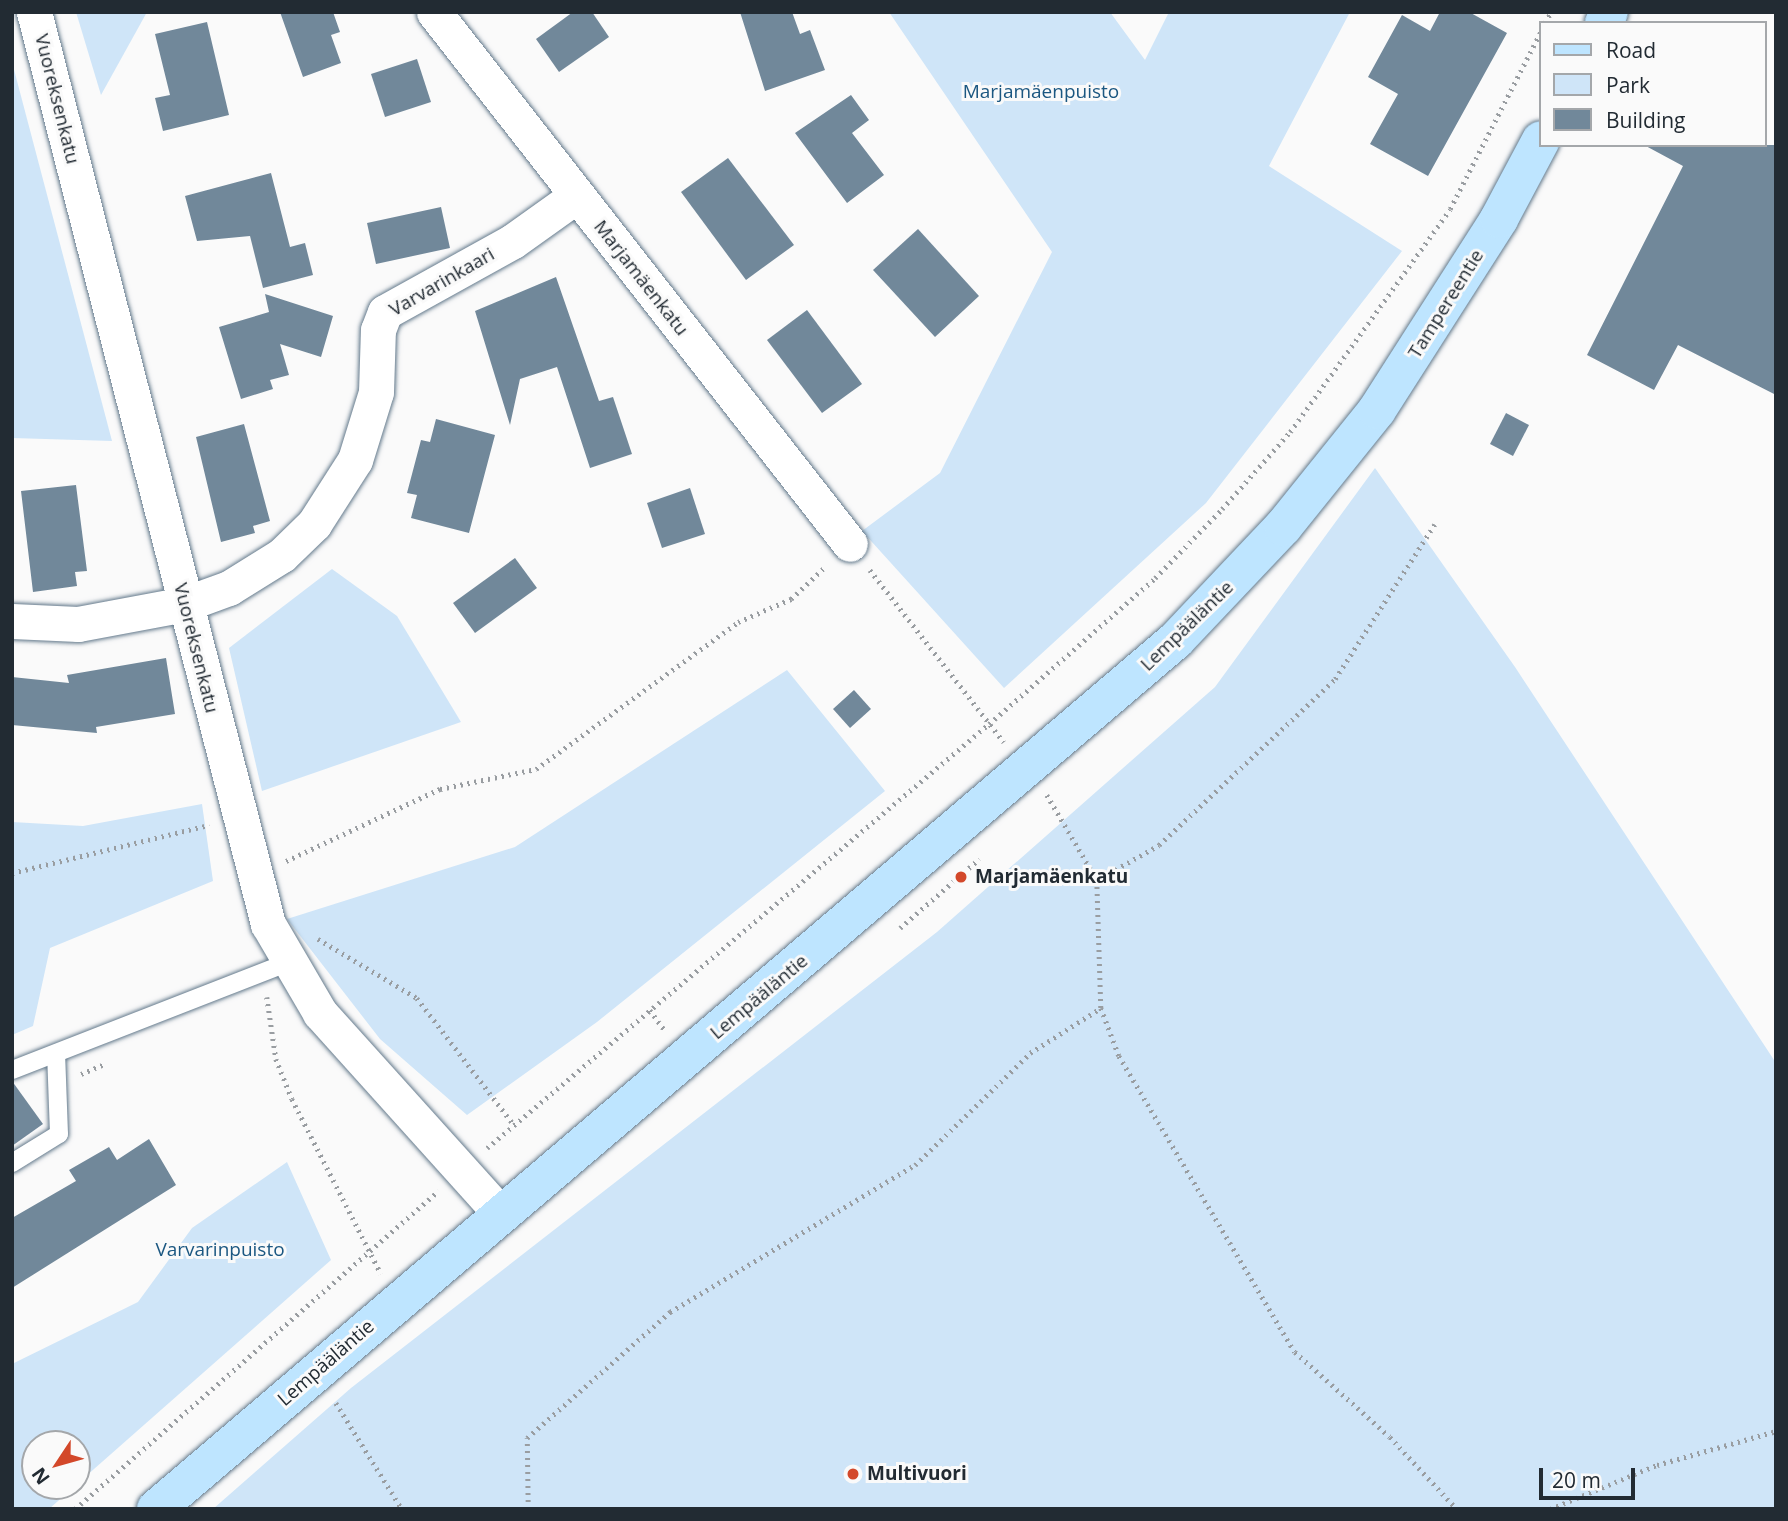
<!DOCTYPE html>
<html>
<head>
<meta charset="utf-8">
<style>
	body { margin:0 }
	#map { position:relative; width:1788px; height:1521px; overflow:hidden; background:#fafafa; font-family:"Open Sans",sans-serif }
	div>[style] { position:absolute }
	.green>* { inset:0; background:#cfe5f8 }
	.building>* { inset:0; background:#71889a }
	.path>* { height:4.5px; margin-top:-2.25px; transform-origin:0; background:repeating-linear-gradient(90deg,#999da1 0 2px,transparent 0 7px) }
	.roads { filter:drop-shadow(0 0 2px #647a8c) drop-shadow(0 0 2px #647a8c) }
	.service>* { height:18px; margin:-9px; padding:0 9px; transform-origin:9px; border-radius:9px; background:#fff }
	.minor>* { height:35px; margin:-17.5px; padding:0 17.5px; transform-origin:17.5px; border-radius:17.5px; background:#fff }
	.secondary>* { height:38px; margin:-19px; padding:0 19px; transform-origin:19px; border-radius:19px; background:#bee5ff }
	.dots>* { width:19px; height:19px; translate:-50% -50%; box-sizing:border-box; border:4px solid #fafafa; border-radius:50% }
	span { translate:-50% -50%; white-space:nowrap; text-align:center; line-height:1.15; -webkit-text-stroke:6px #fafafa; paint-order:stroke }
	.park-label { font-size:19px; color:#1b5781 }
	.street-label { font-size:19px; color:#222b33 }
	.poi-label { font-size:19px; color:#222b33; font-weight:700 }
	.left { translate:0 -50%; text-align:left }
	.frame { position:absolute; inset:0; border:14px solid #222b33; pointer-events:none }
	.legend { position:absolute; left:1539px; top:21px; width:228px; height:126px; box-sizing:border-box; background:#fafafa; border:2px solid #a4a7aa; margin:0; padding:9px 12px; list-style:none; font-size:21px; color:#222b33 }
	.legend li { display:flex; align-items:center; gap:14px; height:35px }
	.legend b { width:35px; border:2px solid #a4a7aa }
	.north { position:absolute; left:21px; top:1430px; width:70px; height:70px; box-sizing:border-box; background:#fafafa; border:2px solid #a4a7aa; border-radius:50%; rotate:234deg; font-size:19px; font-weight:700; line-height:28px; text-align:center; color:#222b33 }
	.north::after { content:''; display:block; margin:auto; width:24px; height:32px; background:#d3482a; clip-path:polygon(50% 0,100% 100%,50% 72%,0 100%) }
	.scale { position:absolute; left:1539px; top:1468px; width:96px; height:32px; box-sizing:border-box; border:4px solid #222b33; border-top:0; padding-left:9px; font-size:21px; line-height:24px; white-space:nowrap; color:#222b33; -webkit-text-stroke:5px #fafafa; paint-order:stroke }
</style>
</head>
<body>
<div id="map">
	<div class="green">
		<i style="clip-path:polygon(76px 12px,147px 12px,101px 95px)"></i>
		<i style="clip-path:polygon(889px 12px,1110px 12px,1145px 60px,1169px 12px,1350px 12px,1269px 166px,1402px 251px,1206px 503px,1004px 688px,862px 531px,940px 473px,1052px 252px)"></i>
		<i style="clip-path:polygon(12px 62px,112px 441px,12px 438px)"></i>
		<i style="clip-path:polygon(1375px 468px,1515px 667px,1776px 1063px,1776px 1509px,213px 1509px,351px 1388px,937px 932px,1215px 687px)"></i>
		<i style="clip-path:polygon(332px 569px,397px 616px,461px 722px,262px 791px,229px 648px)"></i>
		<i style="clip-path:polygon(787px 670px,885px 791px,597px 1022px,467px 1115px,380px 1039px,287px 919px,515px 847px)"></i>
		<i style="clip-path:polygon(202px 804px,213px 881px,50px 948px,33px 1026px,12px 1035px,12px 822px,83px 826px)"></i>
		<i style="clip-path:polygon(287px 1162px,331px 1260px,77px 1484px,77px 1444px,35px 1444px,35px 1486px,75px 1486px,49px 1509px,12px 1509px,12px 1364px,138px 1302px,192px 1228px)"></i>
	</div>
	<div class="building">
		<i style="clip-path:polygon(280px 12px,333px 12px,340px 32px,331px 35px,341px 63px,303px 77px)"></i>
		<i style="clip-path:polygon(573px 12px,592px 12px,609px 37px,559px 72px,536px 39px)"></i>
		<i style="clip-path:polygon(740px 12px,792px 12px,800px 34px,810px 30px,825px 70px,765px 91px)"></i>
		<i style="clip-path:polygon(1440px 12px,1469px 12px,1507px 33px,1428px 176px,1370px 144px,1398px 94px,1368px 77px,1402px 15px,1430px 31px)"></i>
		<i style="clip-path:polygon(207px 22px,229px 115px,163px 131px,155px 98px,170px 95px,155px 34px)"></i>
		<i style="clip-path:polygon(417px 59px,431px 102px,385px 117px,371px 74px)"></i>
		<i style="clip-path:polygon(851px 95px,869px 120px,852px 133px,884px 175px,847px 203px,795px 133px)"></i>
		<i style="clip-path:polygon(1644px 145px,1776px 145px,1776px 395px,1678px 345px,1654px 390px,1587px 355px,1683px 166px)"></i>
		<i style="clip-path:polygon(728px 158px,794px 245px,746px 280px,681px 192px)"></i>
		<i style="clip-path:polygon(271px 173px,290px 247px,305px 243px,313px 275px,263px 288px,250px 236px,197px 241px,185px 196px)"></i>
		<i style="clip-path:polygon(441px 207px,450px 248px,376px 264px,367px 223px)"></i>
		<i style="clip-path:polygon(918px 229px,979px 296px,935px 337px,873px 270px)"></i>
		<i style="clip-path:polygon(556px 277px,599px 401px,613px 397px,632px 454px,590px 468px,557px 367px,520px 379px,510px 425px,475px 311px)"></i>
		<i style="clip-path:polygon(265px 294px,333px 316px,321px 357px,280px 344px,289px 375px,270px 380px,273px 389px,241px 399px,219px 327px,269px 312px)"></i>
		<i style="clip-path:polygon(807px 310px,862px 384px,822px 413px,767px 340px)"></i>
		<i style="clip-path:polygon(1506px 413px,1529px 425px,1513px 456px,1490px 444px)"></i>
		<i style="clip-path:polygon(436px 419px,495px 435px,469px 533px,411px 518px,417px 495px,407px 493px,421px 440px,430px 442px)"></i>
		<i style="clip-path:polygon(244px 424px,270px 521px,253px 526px,255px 533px,221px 542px,196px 437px)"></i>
		<i style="clip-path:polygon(76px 485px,87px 571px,75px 572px,77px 586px,33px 592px,21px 491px)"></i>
		<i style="clip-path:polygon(690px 488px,705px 534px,662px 548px,647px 503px)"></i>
		<i style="clip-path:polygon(515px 558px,537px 588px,475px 633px,453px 603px)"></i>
		<i style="clip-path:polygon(166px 658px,175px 714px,96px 727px,97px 733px,12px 725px,12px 677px,69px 683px,67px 675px)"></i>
		<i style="clip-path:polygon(854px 690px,871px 709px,850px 728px,833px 709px)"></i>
		<i style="clip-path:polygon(12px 1081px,43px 1124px,12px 1146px)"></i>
		<i style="clip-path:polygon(149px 1139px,176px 1185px,12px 1288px,12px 1218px,76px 1181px,69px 1170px,109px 1147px,117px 1160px)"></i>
	</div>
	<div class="path">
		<i style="left:1545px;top:23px;width:13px;rotate:-61deg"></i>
		<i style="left:870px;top:570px;width:218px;rotate:52.1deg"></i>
		<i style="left:1047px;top:795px;width:99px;rotate:59.5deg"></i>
		<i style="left:1097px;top:880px;width:128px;rotate:88.2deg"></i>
		<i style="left:1101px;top:1008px;width:51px;rotate:69.4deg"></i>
		<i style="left:1119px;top:1056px;width:344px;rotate:59.3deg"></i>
		<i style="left:1295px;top:1352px;width:127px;rotate:41.8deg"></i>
		<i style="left:1390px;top:1437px;width:98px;rotate:47.1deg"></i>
		<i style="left:286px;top:861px;width:170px;rotate:-25.1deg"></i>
		<i style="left:440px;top:789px;width:98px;rotate:-11.8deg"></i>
		<i style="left:536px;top:769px;width:250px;rotate:-36deg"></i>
		<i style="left:738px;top:622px;width:58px;rotate:-23.5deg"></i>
		<i style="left:791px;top:599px;width:48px;rotate:-43.3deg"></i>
		<i style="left:12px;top:873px;width:203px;rotate:-13.7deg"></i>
		<i style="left:1097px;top:880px;width:71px;rotate:-29.4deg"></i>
		<i style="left:1159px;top:845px;width:242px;rotate:-43.3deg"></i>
		<i style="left:1335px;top:679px;width:184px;rotate:-57.2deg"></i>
		<i style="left:900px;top:928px;width:105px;rotate:-41.1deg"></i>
		<i style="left:318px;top:939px;width:115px;rotate:30.8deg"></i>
		<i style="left:417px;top:998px;width:160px;rotate:52.6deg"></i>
		<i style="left:267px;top:997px;width:63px;rotate:81.7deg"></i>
		<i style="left:276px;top:1059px;width:43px;rotate:68.2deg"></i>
		<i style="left:292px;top:1099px;width:196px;rotate:63deg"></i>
		<i style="left:650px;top:1010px;width:27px;rotate:54deg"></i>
		<i style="left:81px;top:1074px;width:26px;rotate:-23deg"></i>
		<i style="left:487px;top:1148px;width:657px;rotate:-40.19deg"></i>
		<i style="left:989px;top:724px;width:221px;rotate:-41.3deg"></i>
		<i style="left:1155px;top:578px;width:96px;rotate:-45.8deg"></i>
		<i style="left:1222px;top:509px;width:103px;rotate:-48.6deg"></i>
		<i style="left:1290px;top:432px;width:274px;rotate:-54.3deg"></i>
		<i style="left:1450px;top:209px;width:200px;rotate:-62.9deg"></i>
		<i style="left:336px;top:1403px;width:125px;rotate:58.1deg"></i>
		<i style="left:75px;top:1509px;width:483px;rotate:-41.2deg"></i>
		<i style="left:528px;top:1509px;width:71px;rotate:-90.8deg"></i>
		<i style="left:527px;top:1438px;width:191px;rotate:-41.4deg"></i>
		<i style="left:670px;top:1312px;width:286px;rotate:-31deg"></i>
		<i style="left:915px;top:1165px;width:161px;rotate:-44.2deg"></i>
		<i style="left:1030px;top:1053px;width:84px;rotate:-32.4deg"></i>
		<i style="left:1550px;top:1509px;width:116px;rotate:-22.4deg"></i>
		<i style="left:1657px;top:1465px;width:124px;rotate:-15.9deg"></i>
	</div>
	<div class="roads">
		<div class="service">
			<i style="left:12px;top:1070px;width:295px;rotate:-21.3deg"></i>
			<i style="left:12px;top:1163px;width:55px;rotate:-31.7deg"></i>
			<i style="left:59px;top:1134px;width:80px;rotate:-92.1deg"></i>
		</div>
		<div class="minor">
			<i style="left:34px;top:12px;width:942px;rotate:75.61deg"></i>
			<i style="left:268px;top:924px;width:103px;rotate:59.7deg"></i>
			<i style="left:320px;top:1013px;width:268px;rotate:48deg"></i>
			<i style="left:434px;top:12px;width:675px;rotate:51.98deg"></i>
			<i style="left:12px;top:621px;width:66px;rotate:2.6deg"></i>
			<i style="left:78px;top:624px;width:109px;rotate:-10.6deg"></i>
			<i style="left:185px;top:604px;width:47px;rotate:-20deg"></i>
			<i style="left:229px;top:588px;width:62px;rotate:-31.9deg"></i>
			<i style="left:282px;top:555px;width:45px;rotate:-44.1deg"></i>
			<i style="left:314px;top:524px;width:76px;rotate:-57.4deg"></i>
			<i style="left:355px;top:460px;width:71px;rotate:-72.8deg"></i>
			<i style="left:376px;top:392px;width:62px;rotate:-88.2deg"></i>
			<i style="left:378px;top:330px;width:19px;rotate:-69deg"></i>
			<i style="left:385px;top:312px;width:146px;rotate:-29deg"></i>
			<i style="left:513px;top:241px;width:77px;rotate:-35.5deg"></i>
		</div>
		<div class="secondary">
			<i style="left:1604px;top:23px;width:12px;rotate:-66deg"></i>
			<i style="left:156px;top:1509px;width:1340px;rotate:-40.43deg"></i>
			<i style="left:1176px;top:640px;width:156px;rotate:-46.6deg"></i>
			<i style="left:1283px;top:527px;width:150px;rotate:-51.2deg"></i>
			<i style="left:1377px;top:410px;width:227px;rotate:-57.4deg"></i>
			<i style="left:1499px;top:219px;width:89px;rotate:-62deg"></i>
		</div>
	</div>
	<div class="dots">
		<i style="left:961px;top:877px;background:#d3482a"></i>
		<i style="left:853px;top:1474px;background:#d3482a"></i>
	</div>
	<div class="park-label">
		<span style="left:1041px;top:92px">Marjamäenpuisto</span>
		<span style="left:220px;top:1250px">Varvarinpuisto</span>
	</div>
	<div class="street-label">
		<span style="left:57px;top:99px;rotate:76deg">Vuoreksenkatu</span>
		<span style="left:641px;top:278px;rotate:52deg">Marjamäenkatu</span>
		<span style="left:442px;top:282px;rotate:-30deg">Varvarinkaari</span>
		<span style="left:1446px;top:304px;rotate:-58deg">Tampereentie</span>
		<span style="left:1187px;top:626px;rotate:-44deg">Lempääläntie</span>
		<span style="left:196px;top:648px;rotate:76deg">Vuoreksenkatu</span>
		<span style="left:759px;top:997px;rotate:-40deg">Lempääläntie</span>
		<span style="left:326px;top:1363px;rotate:-41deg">Lempääläntie</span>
	</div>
	<div class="poi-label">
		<span class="left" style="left:975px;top:877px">Marjamäenkatu</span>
		<span class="left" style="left:867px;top:1474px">Multivuori</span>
	</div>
	<div class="frame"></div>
	<ul class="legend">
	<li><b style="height:9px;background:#bee5ff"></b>Road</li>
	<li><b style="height:19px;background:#cfe5f8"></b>Park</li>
	<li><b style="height:19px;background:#71889a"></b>Building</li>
	</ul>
	<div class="north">N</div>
	<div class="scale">20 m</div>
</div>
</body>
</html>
